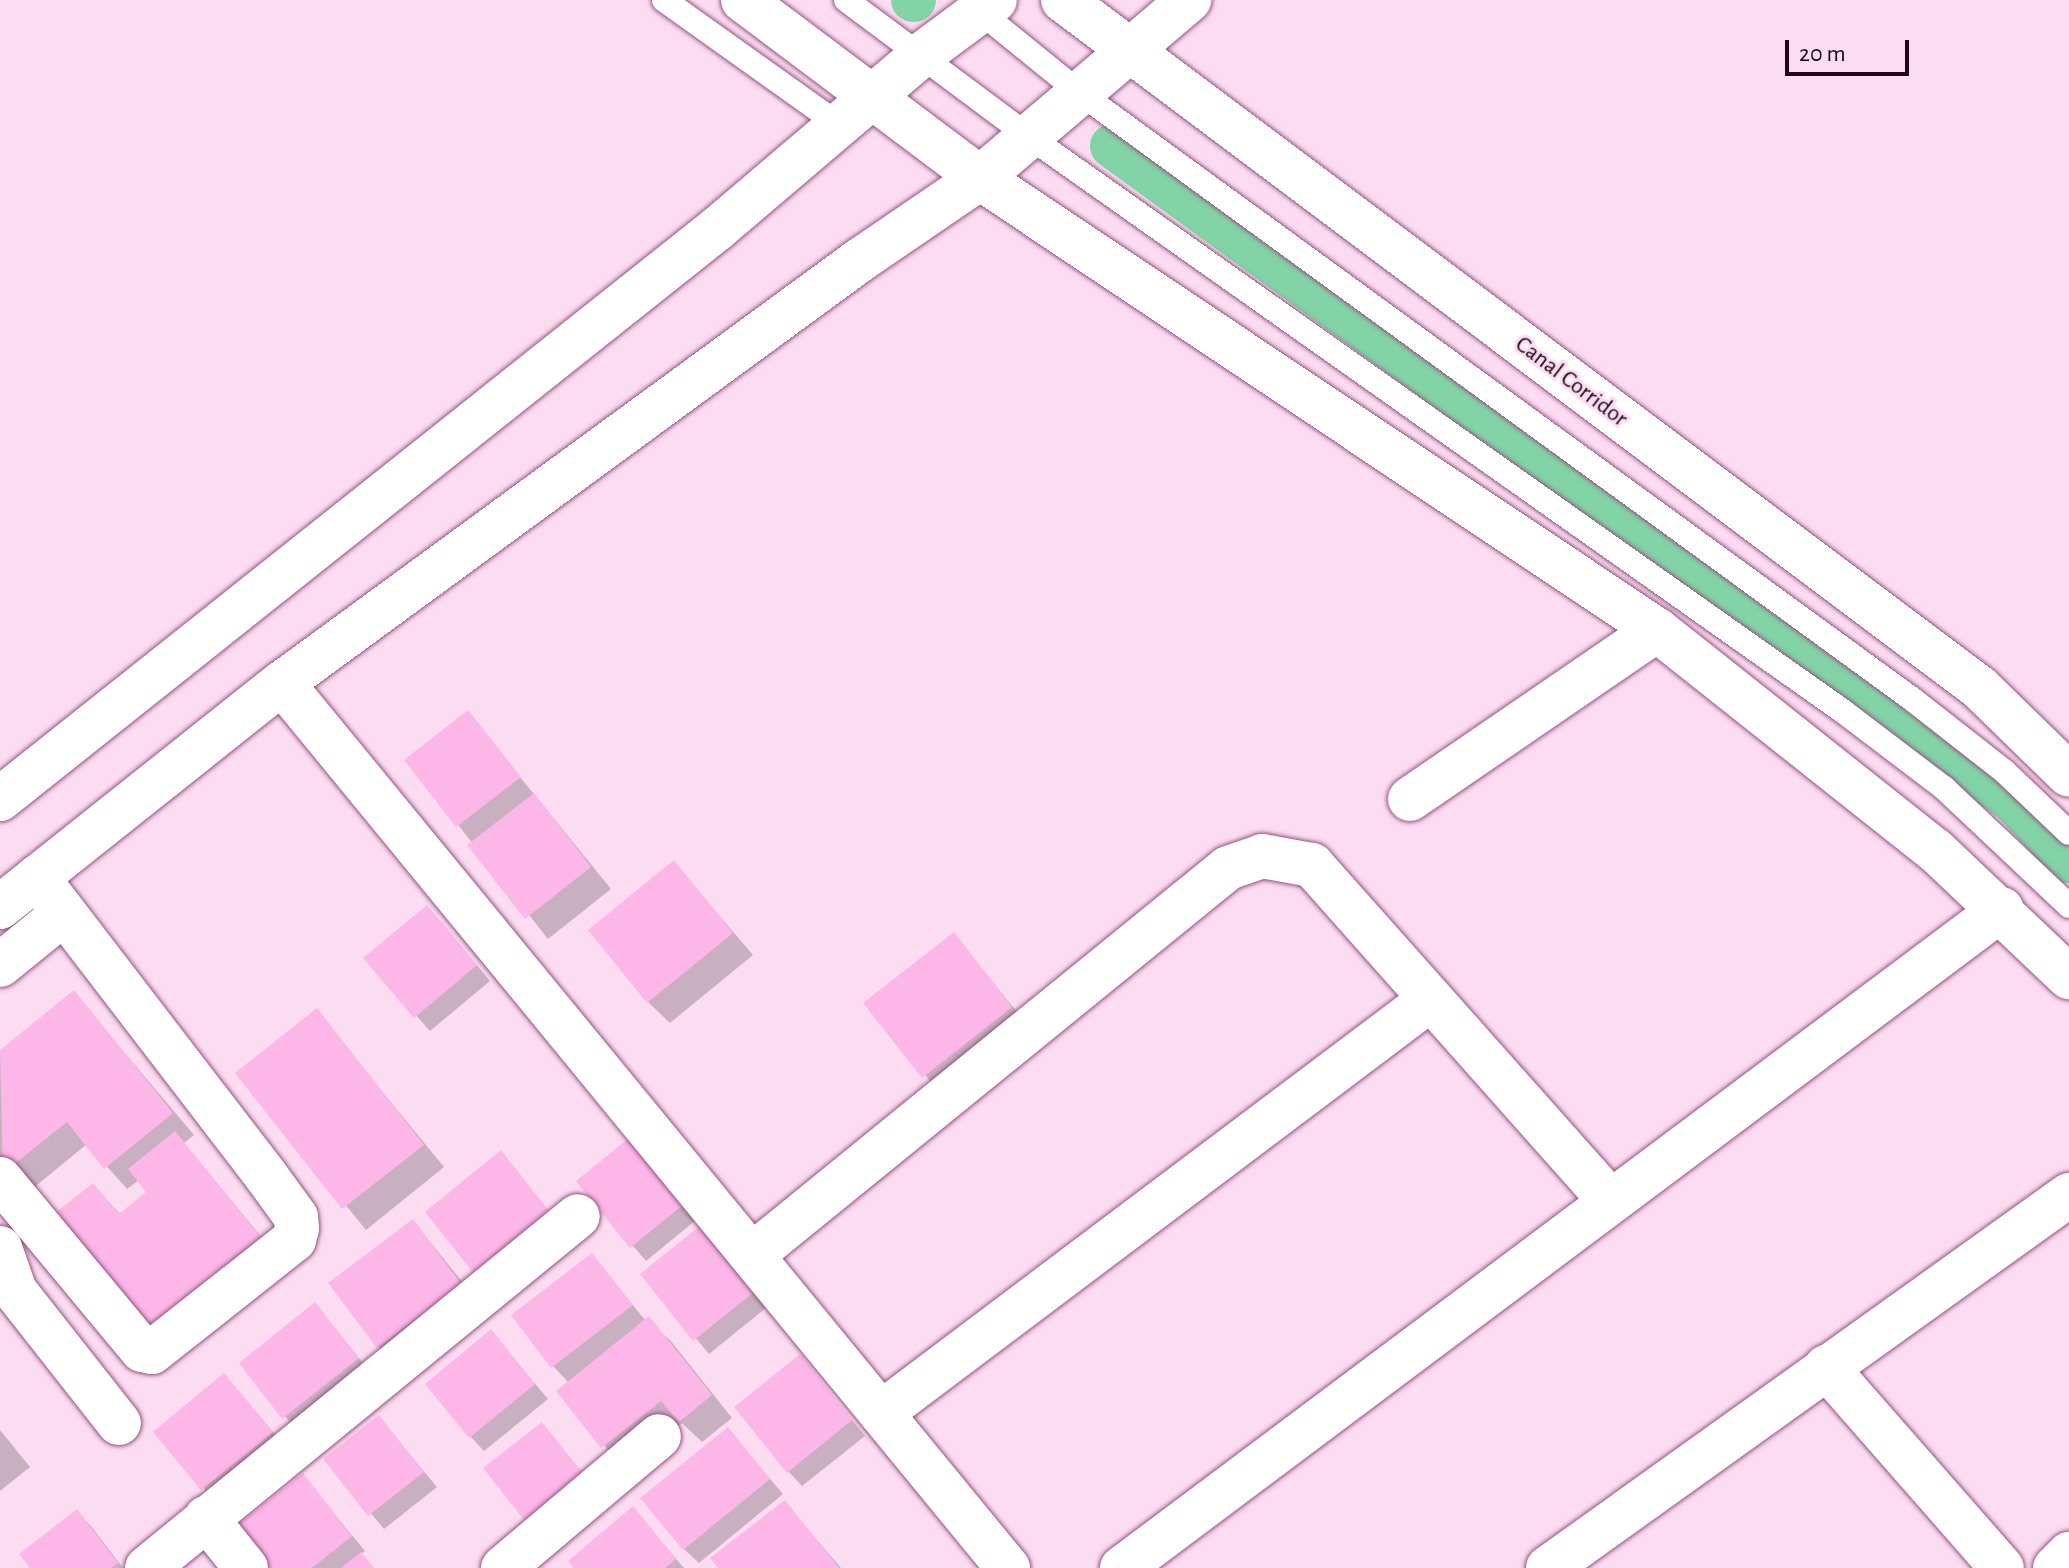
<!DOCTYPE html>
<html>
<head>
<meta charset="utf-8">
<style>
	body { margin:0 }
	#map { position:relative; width:2069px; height:1568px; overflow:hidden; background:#fbdcf0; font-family:"Alegreya Sans",sans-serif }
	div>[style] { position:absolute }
	.shadow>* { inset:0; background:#0003 }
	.canal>* { height:44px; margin:-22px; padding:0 22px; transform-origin:22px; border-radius:22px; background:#82d3a5 }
	.building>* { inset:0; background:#fdb6e8 }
	.roads { filter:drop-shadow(0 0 2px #955283) drop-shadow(0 0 2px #955283) }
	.lane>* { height:24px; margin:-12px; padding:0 12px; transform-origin:12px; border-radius:12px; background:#fff }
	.street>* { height:44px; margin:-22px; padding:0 22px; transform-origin:22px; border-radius:22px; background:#fff }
	.secondary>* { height:44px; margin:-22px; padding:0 22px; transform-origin:22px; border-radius:22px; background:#fff }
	span { translate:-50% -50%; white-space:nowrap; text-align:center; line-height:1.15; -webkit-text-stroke:6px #fbdcf0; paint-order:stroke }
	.street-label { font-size:24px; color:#20071a }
	.scale { position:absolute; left:1785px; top:40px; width:124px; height:36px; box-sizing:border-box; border:4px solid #20071a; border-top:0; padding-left:10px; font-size:24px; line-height:28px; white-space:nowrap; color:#20071a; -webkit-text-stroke:6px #fbdcf0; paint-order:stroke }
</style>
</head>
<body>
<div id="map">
	<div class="shadow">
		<i style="clip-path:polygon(468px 713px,611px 889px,548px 939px,407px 760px)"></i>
		<i style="clip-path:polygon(674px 863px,753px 955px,670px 1023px,648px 1002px)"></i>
		<i style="clip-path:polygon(441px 922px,490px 981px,430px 1031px,366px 959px)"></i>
		<i style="clip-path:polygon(954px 935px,1032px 1030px,945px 1099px,866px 1003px)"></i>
		<i style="clip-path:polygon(74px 993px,194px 1135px,184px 1143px,282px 1262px,167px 1355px,93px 1185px,121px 1215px,149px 1192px,139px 1180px,127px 1189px,87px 1144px,26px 1194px,0 1167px,0 1052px)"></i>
		<i style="clip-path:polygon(316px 1011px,444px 1167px,366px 1230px,238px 1073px)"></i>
		<i style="clip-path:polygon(629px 1140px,696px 1220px,646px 1261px,578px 1182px)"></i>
		<i style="clip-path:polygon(500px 1153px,572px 1238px,499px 1297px)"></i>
		<i style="clip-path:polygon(413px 1221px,482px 1306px,400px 1368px,378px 1346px)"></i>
		<i style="clip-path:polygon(700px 1227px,767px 1307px,709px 1354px,643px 1275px)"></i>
		<i style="clip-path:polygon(591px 1255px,646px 1321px,670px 1340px,732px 1418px,702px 1442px,682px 1423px,624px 1469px,559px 1391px,569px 1383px,553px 1366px)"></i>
		<i style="clip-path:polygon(315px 1305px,372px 1374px,298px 1432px,242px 1364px)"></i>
		<i style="clip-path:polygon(491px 1332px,548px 1399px,484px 1451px,470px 1436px)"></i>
		<i style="clip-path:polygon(800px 1357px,865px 1436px,802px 1486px,788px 1471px)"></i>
		<i style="clip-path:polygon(224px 1375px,286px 1447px,217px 1503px,155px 1432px)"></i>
		<i style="clip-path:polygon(379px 1418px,437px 1487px,384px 1529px,326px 1459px)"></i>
		<i style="clip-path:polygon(542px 1424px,597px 1490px,541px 1534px)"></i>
		<i style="clip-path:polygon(0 1430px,30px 1467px,0 1491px)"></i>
		<i style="clip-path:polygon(728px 1430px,783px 1494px,699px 1563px,684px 1549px)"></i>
		<i style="clip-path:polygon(303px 1476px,365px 1551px,361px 1554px,374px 1568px,266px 1568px)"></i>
		<i style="clip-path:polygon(784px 1502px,841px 1568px,721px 1568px)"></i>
		<i style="clip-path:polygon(633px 1509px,684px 1568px,576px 1568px)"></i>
		<i style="clip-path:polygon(76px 1511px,91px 1526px,123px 1568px,32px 1568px)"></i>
	</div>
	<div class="canal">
		<i style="left:913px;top:0;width:1px"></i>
		<i style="left:1112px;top:146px;width:1114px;rotate:36.02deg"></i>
		<i style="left:2013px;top:801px;width:82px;rotate:47deg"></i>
	</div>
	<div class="building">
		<i style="clip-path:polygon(468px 710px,521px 777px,456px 827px,404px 760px)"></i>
		<i style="clip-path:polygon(534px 793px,591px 867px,525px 919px,467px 845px)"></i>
		<i style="clip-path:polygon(674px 860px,733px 933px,647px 1003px,588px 930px)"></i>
		<i style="clip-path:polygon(427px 905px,477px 965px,414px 1018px,363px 958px)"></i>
		<i style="clip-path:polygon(954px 932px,1012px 1007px,922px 1078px,863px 1003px)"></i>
		<i style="clip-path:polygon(74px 990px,173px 1113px,104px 1169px,67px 1122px,3px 1173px,0 1050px)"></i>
		<i style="clip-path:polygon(317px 1008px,424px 1145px,342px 1209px,235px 1073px)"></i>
		<i style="clip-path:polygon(175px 1131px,262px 1239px,144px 1335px,50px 1217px,93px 1183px,119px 1214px,146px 1192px,128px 1169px)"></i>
		<i style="clip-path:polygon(629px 1138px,683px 1205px,630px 1248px,576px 1181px)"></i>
		<i style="clip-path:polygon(501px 1150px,552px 1215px,476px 1276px,425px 1212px)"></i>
		<i style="clip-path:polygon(413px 1219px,461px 1284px,377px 1348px,328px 1283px)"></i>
		<i style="clip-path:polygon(701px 1225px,754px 1292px,693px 1341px,640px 1274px)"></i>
		<i style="clip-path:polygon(592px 1253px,633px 1305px,551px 1368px,511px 1315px)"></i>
		<i style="clip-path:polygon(315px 1302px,359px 1358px,282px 1419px,239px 1363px)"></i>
		<i style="clip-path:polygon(649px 1316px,712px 1395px,679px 1422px,661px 1401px,601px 1448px,556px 1391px)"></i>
		<i style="clip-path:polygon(491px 1329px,535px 1384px,469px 1438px,425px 1384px)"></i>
		<i style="clip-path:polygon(800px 1354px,852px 1420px,787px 1473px,734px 1407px)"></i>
		<i style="clip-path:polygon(224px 1373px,273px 1432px,201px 1490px,153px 1432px)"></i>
		<i style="clip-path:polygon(379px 1415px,424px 1472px,368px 1516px,323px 1459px)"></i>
		<i style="clip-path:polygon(542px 1422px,584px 1475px,525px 1521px,483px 1468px)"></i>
		<i style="clip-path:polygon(728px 1427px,770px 1479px,683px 1550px,640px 1498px)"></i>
		<i style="clip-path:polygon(303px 1473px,352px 1536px,312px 1568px,263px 1568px,232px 1529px)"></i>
		<i style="clip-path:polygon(785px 1500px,839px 1568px,718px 1568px,710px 1558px)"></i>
		<i style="clip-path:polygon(633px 1506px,676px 1559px,665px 1568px,573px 1568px,568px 1561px)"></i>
		<i style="clip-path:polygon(77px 1509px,118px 1563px,111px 1568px,30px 1568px,19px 1554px)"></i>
		<i style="clip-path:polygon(361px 1552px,374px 1568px,341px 1568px)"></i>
	</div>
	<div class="roads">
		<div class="lane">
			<i style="left:664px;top:0;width:215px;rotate:35.5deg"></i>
			<i style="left:846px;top:0;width:231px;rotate:36.7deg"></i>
			<i style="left:1031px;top:138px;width:995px;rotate:35.22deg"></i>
			<i style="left:1844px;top:712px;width:126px;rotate:37.2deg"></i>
			<i style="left:1944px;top:788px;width:172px;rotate:43.3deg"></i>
			<i style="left:973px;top:6px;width:138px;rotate:39.1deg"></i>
			<i style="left:1080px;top:93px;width:1029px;rotate:36.07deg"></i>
			<i style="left:1912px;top:699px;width:118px;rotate:38.1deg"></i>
			<i style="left:2005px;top:772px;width:88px;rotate:43.6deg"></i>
		</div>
		<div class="street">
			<i style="left:282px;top:683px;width:1145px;rotate:50.64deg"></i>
			<i style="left:1410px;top:799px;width:299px;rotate:-34.4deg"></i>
			<i style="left:0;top:965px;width:82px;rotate:-39.1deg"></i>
			<i style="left:0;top:1179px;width:222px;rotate:50.3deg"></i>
			<i style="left:142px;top:1350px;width:10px;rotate:11deg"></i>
			<i style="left:152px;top:1352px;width:181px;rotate:-38.3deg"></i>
			<i style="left:294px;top:1240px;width:12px;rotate:-76deg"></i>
			<i style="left:297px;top:1228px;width:11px;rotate:-95deg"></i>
			<i style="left:296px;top:1217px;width:49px;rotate:-125.9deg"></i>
			<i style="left:267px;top:1177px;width:378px;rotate:-127.5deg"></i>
			<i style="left:0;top:1248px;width:46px;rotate:70.8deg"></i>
			<i style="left:15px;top:1291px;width:168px;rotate:51.8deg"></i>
			<i style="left:752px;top:1255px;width:613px;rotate:-39.11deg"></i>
			<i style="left:1228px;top:868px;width:36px;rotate:-19deg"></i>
			<i style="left:1262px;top:856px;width:51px;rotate:10.2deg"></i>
			<i style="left:1312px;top:865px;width:448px;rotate:48.4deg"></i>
			<i style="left:1826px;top:1367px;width:267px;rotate:48.8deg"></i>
			<i style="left:881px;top:1413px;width:688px;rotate:-36.97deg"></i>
			<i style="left:206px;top:1518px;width:64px;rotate:51.3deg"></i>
			<i style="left:147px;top:1568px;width:556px;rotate:-39.24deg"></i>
			<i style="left:503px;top:1568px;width:204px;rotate:-40.2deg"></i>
			<i style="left:1122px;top:1568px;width:1099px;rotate:-36.83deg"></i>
			<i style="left:1548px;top:1568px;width:641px;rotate:-35.6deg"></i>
			<i style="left:2055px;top:1568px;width:20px;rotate:-45deg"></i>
		</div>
		<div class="secondary">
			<i style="left:743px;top:0;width:296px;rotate:36.9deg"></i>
			<i style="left:980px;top:178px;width:814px;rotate:33.73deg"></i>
			<i style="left:1657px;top:630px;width:355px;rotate:38.4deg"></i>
			<i style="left:1935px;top:850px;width:185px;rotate:43.5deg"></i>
			<i style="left:1063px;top:0;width:1146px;rotate:36.88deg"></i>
			<i style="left:1980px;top:688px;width:124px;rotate:44.3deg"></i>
			<i style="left:0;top:799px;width:917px;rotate:-38.49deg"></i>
			<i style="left:718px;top:228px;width:267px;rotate:-40.4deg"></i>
			<i style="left:921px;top:55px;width:92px;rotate:-36.6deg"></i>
			<i style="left:0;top:907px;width:360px;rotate:-38.5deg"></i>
			<i style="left:282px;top:683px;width:716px;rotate:-36.2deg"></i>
			<i style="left:860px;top:260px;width:145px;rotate:-34.3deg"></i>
			<i style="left:980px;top:178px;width:275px;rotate:-40.4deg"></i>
		</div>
	</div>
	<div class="street-label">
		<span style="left:1571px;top:382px;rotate:37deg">Canal Corridor</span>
	</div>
	<div class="scale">20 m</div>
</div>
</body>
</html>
